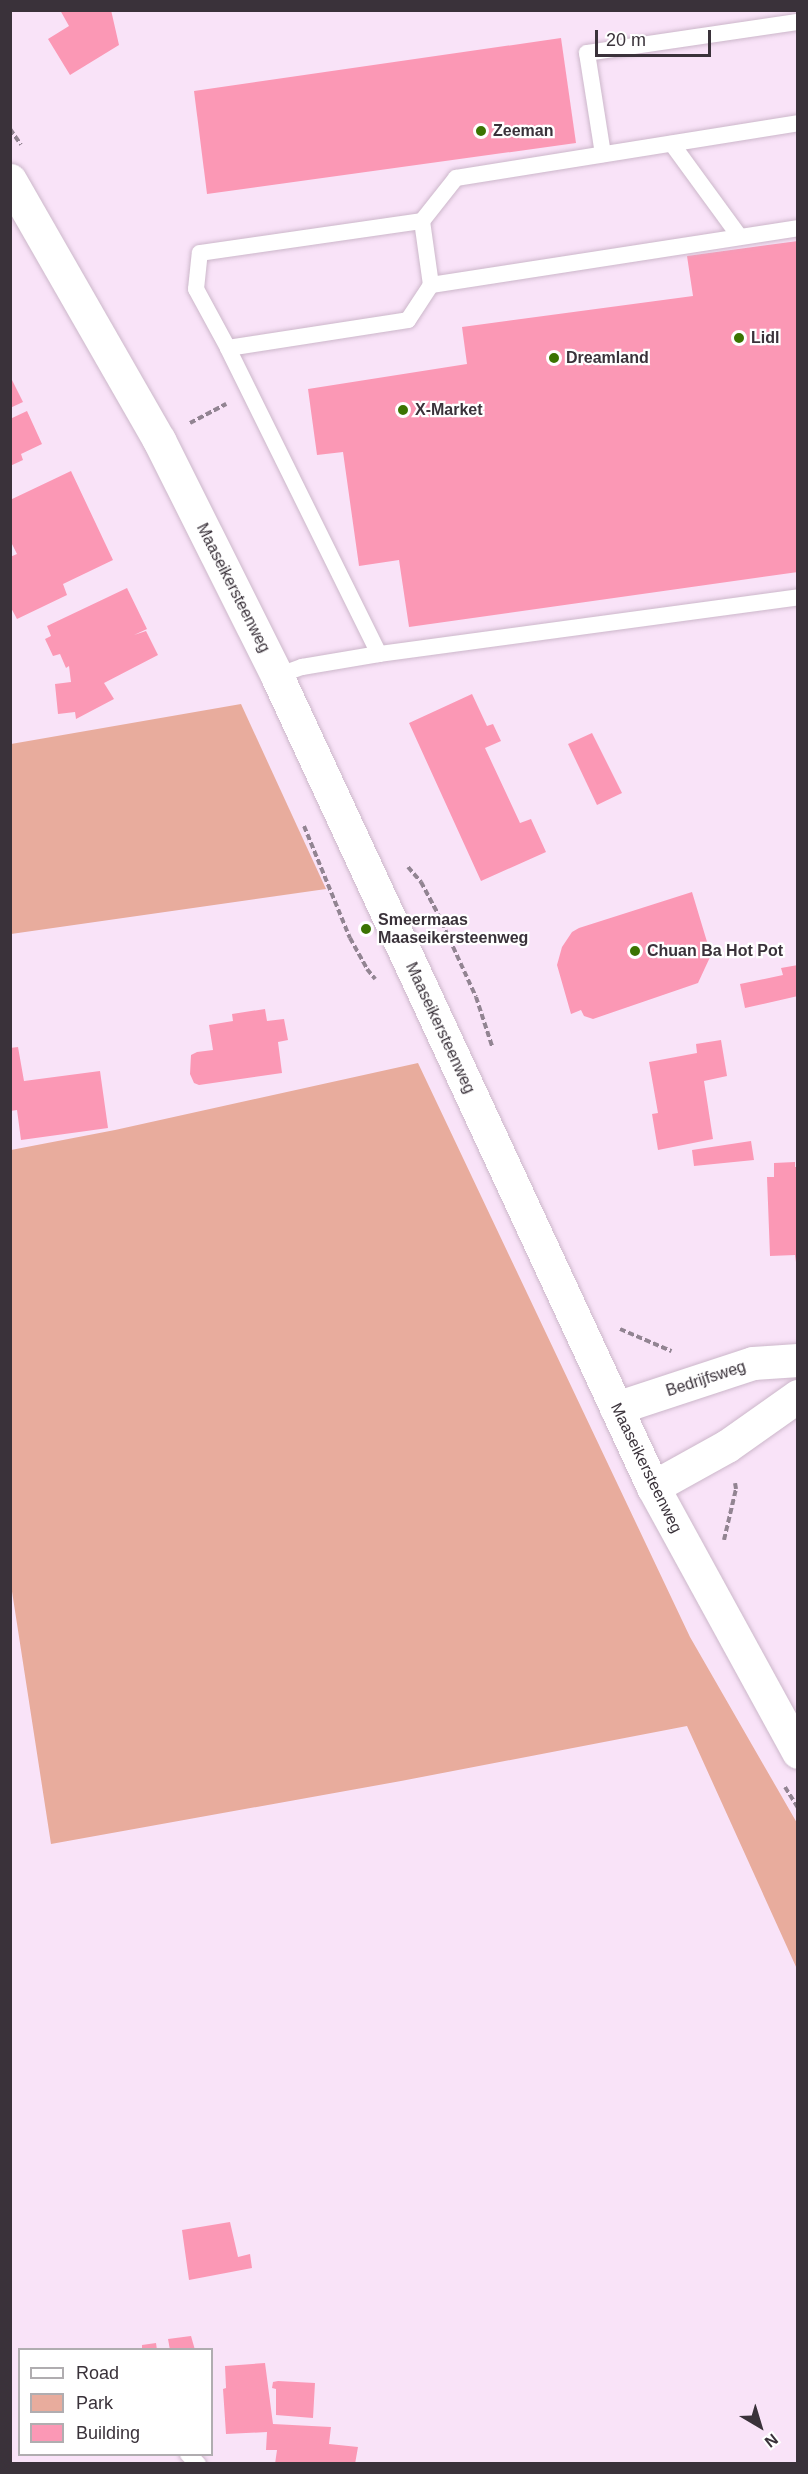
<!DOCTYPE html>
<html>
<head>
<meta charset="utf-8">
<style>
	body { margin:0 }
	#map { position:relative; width:808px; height:2474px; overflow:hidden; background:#f9e3f8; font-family:Helvetica,sans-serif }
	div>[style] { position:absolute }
	.green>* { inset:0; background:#e8ac9d }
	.building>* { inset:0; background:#fb98b5 }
	.path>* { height:4px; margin-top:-2px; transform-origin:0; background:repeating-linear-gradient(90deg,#928492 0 6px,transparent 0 9px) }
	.roads { filter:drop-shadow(0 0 2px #ccb7ca) drop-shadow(0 0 2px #ccb7ca) }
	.lane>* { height:16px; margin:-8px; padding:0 8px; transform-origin:8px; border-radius:8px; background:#fff }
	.street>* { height:33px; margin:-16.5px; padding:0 16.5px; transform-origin:16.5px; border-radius:16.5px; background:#fff }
	.secondary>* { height:33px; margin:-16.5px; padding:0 16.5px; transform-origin:16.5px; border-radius:16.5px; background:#fff }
	.dots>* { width:16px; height:16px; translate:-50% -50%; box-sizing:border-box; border:3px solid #fff; border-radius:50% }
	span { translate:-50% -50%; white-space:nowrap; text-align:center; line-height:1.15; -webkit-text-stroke:4.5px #fff; paint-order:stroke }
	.poi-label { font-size:16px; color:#3a323a; font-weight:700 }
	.left { translate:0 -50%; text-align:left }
	.street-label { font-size:16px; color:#3a323a }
	.frame { position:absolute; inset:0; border:12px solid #3a323a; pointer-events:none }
	.legend { position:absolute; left:18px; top:2348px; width:195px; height:108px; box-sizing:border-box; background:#fff; border:2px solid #b0adb0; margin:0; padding:8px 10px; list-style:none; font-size:18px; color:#3a323a }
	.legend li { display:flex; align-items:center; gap:12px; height:30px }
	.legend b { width:30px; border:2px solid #b0adb0 }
	.north { position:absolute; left:730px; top:2396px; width:60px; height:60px; -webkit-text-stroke:4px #fff; paint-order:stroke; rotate:142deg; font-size:16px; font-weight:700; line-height:24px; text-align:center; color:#3a323a }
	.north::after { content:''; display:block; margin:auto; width:21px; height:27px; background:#3a323a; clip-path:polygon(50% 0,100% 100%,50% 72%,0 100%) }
	.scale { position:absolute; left:595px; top:30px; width:116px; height:27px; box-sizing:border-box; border:3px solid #3a323a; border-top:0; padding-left:8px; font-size:18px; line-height:21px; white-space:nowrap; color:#3a323a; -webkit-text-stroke:4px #fff; paint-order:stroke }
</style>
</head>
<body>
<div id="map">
	<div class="green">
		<i style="clip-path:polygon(241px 704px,326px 889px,11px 934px,11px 744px)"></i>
		<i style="clip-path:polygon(418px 1063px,690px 1637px,797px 1823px,797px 1969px,687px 1726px,401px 1781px,51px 1844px,11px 1585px,11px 1150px,115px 1130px)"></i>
	</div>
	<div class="building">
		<i style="clip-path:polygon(60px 10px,111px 10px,119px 45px,70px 75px,48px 39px,69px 26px)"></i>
		<i style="clip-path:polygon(561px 38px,576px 143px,207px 194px,194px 91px)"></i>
		<i style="clip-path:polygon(798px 241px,798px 572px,409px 627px,399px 560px,359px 566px,343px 452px,317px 455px,308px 389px,467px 364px,462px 327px,693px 296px,687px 256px)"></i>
		<i style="clip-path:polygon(10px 376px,23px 402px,10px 408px)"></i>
		<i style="clip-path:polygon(27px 411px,42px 444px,21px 454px,23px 460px,10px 466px,10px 419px)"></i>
		<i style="clip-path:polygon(71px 471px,113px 560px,63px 584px,67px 595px,17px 619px,10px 606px,10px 557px,17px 554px,10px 540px,10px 500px)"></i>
		<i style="clip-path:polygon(127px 588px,147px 629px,134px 635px,146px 631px,158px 655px,104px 683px,114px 699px,76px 719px,75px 712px,58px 714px,55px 684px,71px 682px,69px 666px,66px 668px,60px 654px,53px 656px,45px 639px,51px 636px,47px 626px)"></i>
		<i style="clip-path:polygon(472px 694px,487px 726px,493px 724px,501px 741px,485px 748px,520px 823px,531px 819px,546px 852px,481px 881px,409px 723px)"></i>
		<i style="clip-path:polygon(592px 733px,622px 793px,597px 805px,568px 744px)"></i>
		<i style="clip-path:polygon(692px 892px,711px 955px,698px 983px,593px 1019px,584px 1016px,581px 1010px,571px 1014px,557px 965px,562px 947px,572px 932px,579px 928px)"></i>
		<i style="clip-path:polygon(798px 965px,798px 996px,745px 1008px,740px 984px,783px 975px,781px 968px)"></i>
		<i style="clip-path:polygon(265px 1009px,267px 1021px,284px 1019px,288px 1040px,278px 1042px,282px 1073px,199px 1085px,194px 1083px,190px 1074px,191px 1055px,197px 1052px,213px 1050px,209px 1025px,233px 1021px,232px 1014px)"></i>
		<i style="clip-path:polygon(721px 1040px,727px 1076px,704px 1081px,713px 1139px,658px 1150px,652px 1114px,658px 1113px,649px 1062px,697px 1053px,696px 1044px)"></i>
		<i style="clip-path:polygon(18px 1047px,24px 1081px,100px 1071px,108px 1128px,21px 1140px,17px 1110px,10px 1111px,10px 1048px)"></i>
		<i style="clip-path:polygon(751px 1141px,754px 1160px,694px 1166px,692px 1150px)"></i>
		<i style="clip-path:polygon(795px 1162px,795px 1167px,798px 1167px,796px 1262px,795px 1255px,770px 1256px,767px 1177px,774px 1177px,774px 1163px)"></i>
		<i style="clip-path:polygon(230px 2222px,238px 2257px,250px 2254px,252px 2268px,189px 2280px,182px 2230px)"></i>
		<i style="clip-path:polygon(191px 2336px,195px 2350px,170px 2350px,168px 2339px)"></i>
		<i style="clip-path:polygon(156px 2343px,157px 2350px,142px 2350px,142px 2345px)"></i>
		<i style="clip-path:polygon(265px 2363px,273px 2424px,331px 2427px,329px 2444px,358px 2447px,355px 2464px,275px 2464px,277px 2450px,266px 2450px,267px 2432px,226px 2434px,223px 2389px,226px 2388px,225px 2366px)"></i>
		<i style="clip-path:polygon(278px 2381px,315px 2383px,313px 2418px,276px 2415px,276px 2389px,272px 2388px,273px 2382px)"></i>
	</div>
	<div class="path">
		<i style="left:10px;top:129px;width:19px;rotate:55deg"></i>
		<i style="left:190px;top:423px;width:41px;rotate:-27.8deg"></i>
		<i style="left:304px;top:826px;width:121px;rotate:67.7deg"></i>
		<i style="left:350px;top:938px;width:35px;rotate:61deg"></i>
		<i style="left:367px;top:969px;width:13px;rotate:51deg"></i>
		<i style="left:408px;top:867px;width:20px;rotate:49deg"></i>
		<i style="left:421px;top:882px;width:36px;rotate:62deg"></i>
		<i style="left:438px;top:914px;width:91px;rotate:65.4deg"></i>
		<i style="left:476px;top:997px;width:52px;rotate:71.9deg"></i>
		<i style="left:620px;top:1329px;width:56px;rotate:23.3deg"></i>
		<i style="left:724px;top:1540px;width:52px;rotate:-76.8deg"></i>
		<i style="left:736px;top:1489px;width:6px;rotate:-99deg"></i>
		<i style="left:785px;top:1787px;width:25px;rotate:58deg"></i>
	</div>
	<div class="roads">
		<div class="lane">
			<i style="left:672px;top:144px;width:114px;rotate:53.9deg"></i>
			<i style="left:603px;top:154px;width:102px;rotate:-99deg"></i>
			<i style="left:587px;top:53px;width:213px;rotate:-8.4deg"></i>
			<i style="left:431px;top:285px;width:371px;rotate:-8.8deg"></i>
			<i style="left:228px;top:348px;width:182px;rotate:-8.8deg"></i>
			<i style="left:408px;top:320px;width:42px;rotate:-56.7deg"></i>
			<i style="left:431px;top:285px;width:65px;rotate:-98deg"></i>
			<i style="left:422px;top:221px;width:55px;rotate:-51.7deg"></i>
			<i style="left:456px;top:178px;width:346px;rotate:-9.1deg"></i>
			<i style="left:379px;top:654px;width:423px;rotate:-7.7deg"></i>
			<i style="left:277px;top:676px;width:27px;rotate:-20deg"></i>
			<i style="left:302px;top:667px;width:78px;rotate:-9.6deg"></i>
			<i style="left:379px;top:654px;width:341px;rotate:-116.3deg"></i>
			<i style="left:228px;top:348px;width:67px;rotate:-118.5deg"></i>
			<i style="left:196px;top:289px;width:36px;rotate:-84deg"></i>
			<i style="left:200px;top:253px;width:224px;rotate:-8.2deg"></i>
			<i style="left:188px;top:2454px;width:14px;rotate:45deg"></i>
		</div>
		<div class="street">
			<i style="left:616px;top:1408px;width:144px;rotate:-18.2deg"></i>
			<i style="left:753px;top:1363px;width:45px;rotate:-3.8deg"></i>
			<i style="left:653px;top:1487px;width:85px;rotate:-29deg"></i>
			<i style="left:727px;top:1446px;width:87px;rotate:-35.2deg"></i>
		</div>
		<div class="secondary">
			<i style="left:10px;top:180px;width:300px;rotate:60.2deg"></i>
			<i style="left:159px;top:440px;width:264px;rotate:63.4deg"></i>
			<i style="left:277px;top:676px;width:894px;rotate:65.13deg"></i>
			<i style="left:653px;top:1487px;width:302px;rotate:61.3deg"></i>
		</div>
	</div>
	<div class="dots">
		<i style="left:481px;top:131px;background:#3b7302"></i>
		<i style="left:739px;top:338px;background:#3b7302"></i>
		<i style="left:554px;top:358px;background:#3b7302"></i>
		<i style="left:403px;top:410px;background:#3b7302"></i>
		<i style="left:366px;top:929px;background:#3b7302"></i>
		<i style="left:635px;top:951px;background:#3b7302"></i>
	</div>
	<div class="poi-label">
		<span class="left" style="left:493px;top:131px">Zeeman</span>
		<span class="left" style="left:751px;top:338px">Lidl</span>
		<span class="left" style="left:566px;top:358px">Dreamland</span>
		<span class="left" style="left:415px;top:410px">X-Market</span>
		<span class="left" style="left:378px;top:929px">Smeermaas<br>Maaseikersteenweg</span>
		<span class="left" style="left:647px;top:951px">Chuan Ba Hot Pot</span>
	</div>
	<div class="street-label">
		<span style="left:233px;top:588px;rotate:63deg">Maaseikersteenweg</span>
		<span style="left:440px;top:1028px;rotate:65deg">Maaseikersteenweg</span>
		<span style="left:706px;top:1379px;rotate:-18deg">Bedrijfsweg</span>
		<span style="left:646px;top:1468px;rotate:64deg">Maaseikersteenweg</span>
	</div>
	<div class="frame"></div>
	<ul class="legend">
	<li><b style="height:8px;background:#fff"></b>Road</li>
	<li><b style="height:16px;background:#e8ac9d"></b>Park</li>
	<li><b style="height:16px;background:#fb98b5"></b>Building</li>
	</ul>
	<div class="north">N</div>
	<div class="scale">20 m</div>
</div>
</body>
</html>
